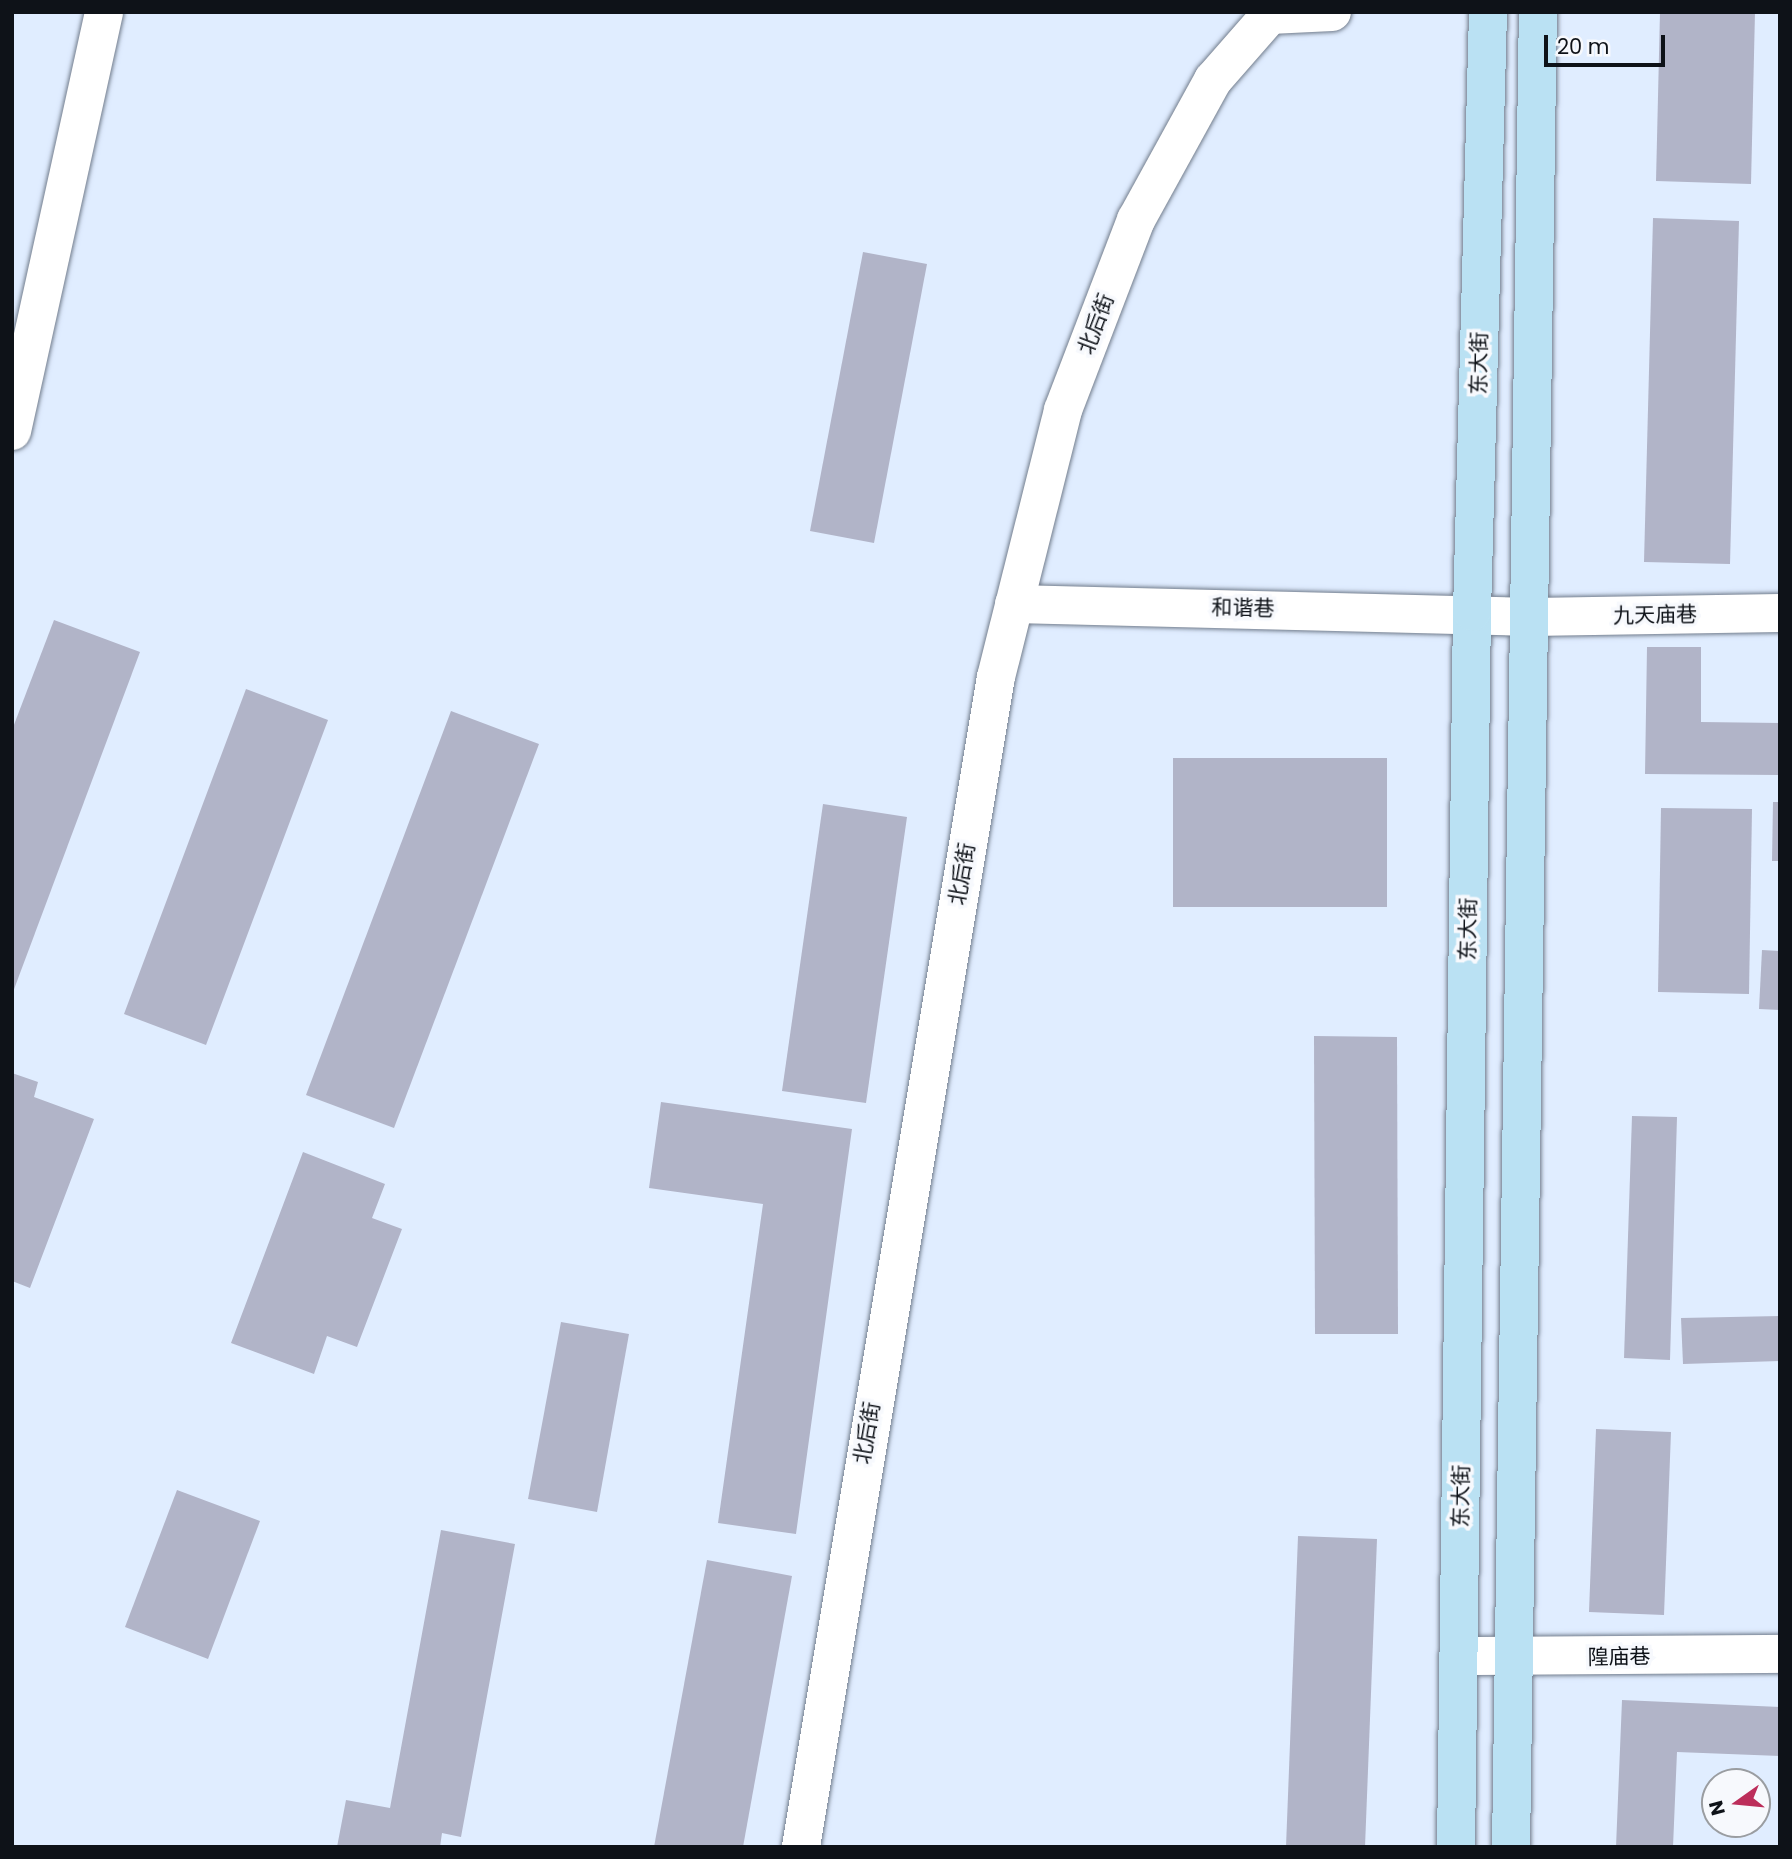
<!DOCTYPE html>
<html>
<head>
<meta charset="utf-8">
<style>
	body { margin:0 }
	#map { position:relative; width:1792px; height:1859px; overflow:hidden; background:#e0edff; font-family:Poppins,"Noto Sans SC",sans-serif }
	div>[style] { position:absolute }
	.building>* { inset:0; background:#b1b4c8 }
	.roads { filter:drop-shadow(0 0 2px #727d8d) drop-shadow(0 0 2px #727d8d) }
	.minor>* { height:38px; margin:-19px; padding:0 19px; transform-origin:19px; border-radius:19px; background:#fff }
	.secondary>* { height:38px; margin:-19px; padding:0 19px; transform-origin:19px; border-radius:19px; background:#bae1f3 }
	span { translate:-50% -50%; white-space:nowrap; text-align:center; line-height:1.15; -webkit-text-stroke:7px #f7f9fd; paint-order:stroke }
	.street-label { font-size:21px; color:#0e1218 }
	.frame { position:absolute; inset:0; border:14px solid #0e1218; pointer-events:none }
	.north { position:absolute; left:1701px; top:1768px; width:70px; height:70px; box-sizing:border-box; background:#f7f9fd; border:2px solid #9a9da1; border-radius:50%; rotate:255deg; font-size:19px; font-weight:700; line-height:28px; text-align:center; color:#0e1218 }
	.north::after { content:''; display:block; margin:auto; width:24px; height:32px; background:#bc2e5b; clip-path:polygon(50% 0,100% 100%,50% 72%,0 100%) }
	.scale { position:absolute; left:1544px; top:35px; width:121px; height:32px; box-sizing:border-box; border:4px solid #0e1218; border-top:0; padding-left:9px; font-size:21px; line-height:24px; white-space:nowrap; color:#0e1218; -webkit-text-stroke:5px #f7f9fd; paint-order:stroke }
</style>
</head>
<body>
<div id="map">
	<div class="building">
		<i style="clip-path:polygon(1660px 12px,1755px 12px,1751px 184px,1656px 181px)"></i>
		<i style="clip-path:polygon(1653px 218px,1739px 221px,1730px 564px,1644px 562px)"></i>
		<i style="clip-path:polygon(863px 252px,927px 264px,874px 543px,810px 531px)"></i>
		<i style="clip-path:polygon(54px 620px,140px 652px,13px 992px,12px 730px)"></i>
		<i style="clip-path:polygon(1647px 647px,1701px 647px,1701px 722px,1780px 723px,1780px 775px,1645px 774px)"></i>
		<i style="clip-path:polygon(246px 689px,328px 720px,206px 1045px,124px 1014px)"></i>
		<i style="clip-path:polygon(451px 711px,539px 744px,394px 1128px,306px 1095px)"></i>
		<i style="clip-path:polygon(1173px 758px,1387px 758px,1387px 907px,1173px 907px)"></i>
		<i style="clip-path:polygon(1773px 802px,1780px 802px,1780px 861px,1772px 861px)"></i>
		<i style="clip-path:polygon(823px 804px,907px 817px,866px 1103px,782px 1091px)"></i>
		<i style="clip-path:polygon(1661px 808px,1752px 809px,1749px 994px,1658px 992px)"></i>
		<i style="clip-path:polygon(1762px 950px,1780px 951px,1780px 1010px,1759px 1009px)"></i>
		<i style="clip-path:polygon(1314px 1036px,1397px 1037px,1398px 1334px,1315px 1334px)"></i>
		<i style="clip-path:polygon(12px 1073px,38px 1082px,34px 1097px,94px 1119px,30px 1288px,12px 1281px)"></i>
		<i style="clip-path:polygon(661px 1102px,852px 1129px,796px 1534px,718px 1523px,763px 1204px,649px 1188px)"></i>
		<i style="clip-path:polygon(1632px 1116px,1677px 1117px,1670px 1360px,1624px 1358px)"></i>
		<i style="clip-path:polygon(303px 1152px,385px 1184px,372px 1218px,402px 1229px,357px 1347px,327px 1336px,314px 1374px,231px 1343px)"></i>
		<i style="clip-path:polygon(1780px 1316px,1780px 1361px,1683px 1364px,1681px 1318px)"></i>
		<i style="clip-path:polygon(561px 1322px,629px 1334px,597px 1512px,528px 1499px)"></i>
		<i style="clip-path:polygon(1596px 1429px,1671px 1432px,1664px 1615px,1589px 1612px)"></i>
		<i style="clip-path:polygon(177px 1490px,260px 1521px,208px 1659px,125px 1627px)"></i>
		<i style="clip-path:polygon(441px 1530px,515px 1544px,461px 1837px,442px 1833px,440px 1847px,337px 1847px,346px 1800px,390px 1808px)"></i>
		<i style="clip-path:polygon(1298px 1536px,1377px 1539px,1365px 1847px,1286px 1847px)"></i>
		<i style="clip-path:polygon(707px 1560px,792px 1576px,743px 1847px,654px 1847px)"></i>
		<i style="clip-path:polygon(1622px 1700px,1780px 1707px,1780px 1756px,1677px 1752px,1673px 1847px,1616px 1847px)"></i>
	</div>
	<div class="roads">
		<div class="minor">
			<i style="left:12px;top:431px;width:429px;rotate:-77.6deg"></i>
			<i style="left:1014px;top:604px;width:517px;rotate:1.44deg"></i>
			<i style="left:1531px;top:617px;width:249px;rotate:-0.9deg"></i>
			<i style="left:1459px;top:1656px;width:321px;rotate:-0.4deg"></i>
			<i style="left:801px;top:1847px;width:1186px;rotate:-80.54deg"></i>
			<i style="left:996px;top:677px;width:275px;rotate:-75.9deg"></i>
			<i style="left:1063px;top:410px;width:204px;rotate:-69deg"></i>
			<i style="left:1136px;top:220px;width:160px;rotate:-61.2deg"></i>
			<i style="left:1213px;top:80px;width:86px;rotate:-48.8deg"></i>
			<i style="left:1270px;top:15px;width:62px;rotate:-2.8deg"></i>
		</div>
		<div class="secondary">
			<i style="left:1456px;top:1847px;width:1235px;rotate:-89.26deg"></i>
			<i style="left:1472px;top:612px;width:600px;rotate:-88.47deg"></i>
			<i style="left:1511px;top:1847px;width:1835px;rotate:-89.16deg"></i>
		</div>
	</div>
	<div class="street-label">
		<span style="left:1096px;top:324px;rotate:-69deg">北后街</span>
		<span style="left:1479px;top:363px;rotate:-89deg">东大街</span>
		<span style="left:1243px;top:608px;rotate:1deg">和谐巷</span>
		<span style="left:1655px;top:615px;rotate:-1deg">九天庙巷</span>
		<span style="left:962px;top:874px;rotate:-80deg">北后街</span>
		<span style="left:1468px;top:929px;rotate:-89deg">东大街</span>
		<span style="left:867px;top:1433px;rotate:-80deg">北后街</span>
		<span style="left:1461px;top:1496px;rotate:-89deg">东大街</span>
		<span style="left:1619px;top:1657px;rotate:-1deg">隍庙巷</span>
	</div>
	<div class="frame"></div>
	<div class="north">N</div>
	<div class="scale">20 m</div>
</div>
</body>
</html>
